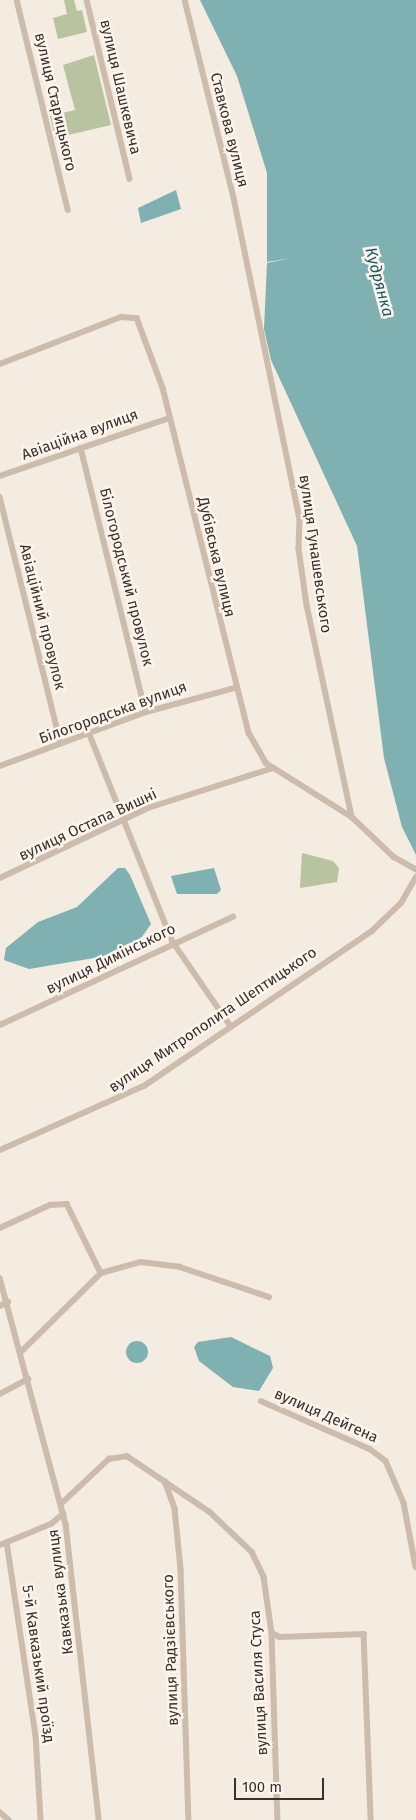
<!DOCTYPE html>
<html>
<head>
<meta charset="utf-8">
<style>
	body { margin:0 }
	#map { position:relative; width:416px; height:1820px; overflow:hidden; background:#f4ebe1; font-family:"Fira Sans",sans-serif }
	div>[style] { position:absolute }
	.green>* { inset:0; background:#b8c4a0 }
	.water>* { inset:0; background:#7fb0b2 }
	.round { border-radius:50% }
	.street>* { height:5.5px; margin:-2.75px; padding:0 2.75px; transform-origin:2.75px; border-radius:2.75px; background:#cdbbac }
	span { translate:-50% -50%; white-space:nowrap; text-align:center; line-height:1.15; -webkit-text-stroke:5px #fbf5ee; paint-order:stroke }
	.street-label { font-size:15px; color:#3b302b }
	.water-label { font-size:16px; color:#1f5a5e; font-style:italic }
	.scale { position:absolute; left:234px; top:1778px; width:90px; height:22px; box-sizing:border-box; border:2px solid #3b302b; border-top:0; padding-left:6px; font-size:15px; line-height:18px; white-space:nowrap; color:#3b302b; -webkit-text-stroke:4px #fbf5ee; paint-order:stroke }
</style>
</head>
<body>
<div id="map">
	<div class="green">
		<i style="clip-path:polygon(64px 0,74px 0,77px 11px,82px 10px,87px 32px,58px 39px,53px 18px,67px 14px)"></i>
		<i style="clip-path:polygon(94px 55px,111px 125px,55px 138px,50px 116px,75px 110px,63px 65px)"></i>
		<i style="clip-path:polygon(302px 853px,333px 861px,339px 868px,337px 882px,300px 888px)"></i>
	</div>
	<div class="water">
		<i style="clip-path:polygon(200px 0,416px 0,416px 855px,402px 827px,384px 758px,357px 546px,271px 360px,264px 329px,267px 263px,291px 258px,267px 262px,267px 173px,237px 76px)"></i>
		<i style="clip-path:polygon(176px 190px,181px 209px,141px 223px,138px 208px)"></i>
		<i style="clip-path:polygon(118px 868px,125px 868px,130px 875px,151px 924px,139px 941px,106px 956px,29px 969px,4px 960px,6px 948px,38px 922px,77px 907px)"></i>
		<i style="clip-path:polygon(214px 868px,221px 890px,217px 894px,177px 894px,171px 876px)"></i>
		<i style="clip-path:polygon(231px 1337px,270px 1356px,273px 1368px,259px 1391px,233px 1387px,199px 1361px,194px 1347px,198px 1342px)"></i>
		<i class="round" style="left:126px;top:1341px;width:22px;height:22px"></i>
	</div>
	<div class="street">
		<i style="left:17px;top:0;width:216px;rotate:76.3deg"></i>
		<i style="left:87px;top:0;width:184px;rotate:76.5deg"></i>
		<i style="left:185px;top:0;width:204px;rotate:76.1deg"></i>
		<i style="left:234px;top:198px;width:328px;rotate:78.4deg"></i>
		<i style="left:300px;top:519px;width:30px;rotate:92deg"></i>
		<i style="left:299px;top:549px;width:57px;rotate:81.9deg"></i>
		<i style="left:307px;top:605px;width:217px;rotate:78deg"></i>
		<i style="left:0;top:364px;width:130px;rotate:-21.2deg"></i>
		<i style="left:121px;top:317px;width:16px;rotate:4deg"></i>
		<i style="left:137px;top:318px;width:75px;rotate:69.6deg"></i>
		<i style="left:163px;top:388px;width:356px;rotate:76deg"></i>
		<i style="left:249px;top:733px;width:34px;rotate:60deg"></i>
		<i style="left:266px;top:763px;width:102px;rotate:32.1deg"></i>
		<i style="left:352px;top:817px;width:58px;rotate:43.6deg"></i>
		<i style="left:394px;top:857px;width:25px;rotate:29deg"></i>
		<i style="left:81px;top:448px;width:272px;rotate:76.2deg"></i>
		<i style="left:0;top:476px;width:179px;rotate:-18.9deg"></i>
		<i style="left:0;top:497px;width:254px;rotate:76.1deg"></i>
		<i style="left:90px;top:735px;width:223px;rotate:68.2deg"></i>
		<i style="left:173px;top:942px;width:101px;rotate:55.5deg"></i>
		<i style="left:0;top:766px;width:156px;rotate:-20.3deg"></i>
		<i style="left:146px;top:712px;width:92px;rotate:-15.1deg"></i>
		<i style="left:0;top:878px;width:164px;rotate:-25.3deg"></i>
		<i style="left:148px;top:808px;width:131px;rotate:-17.7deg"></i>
		<i style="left:0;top:1025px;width:257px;rotate:-24.9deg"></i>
		<i style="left:0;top:1150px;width:158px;rotate:-24deg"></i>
		<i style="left:144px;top:1086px;width:276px;rotate:-34.2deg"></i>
		<i style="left:372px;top:931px;width:40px;rotate:-44deg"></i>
		<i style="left:401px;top:903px;width:30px;rotate:-60deg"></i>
		<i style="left:0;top:1228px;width:55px;rotate:-24.7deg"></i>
		<i style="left:50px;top:1205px;width:17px;rotate:-3deg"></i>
		<i style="left:67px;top:1204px;width:77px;rotate:63.8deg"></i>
		<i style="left:0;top:1278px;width:255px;rotate:75deg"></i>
		<i style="left:66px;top:1524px;width:298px;rotate:83.6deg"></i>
		<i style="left:0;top:1306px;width:9px;rotate:-27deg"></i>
		<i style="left:22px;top:1351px;width:111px;rotate:-44.6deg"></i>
		<i style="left:101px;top:1273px;width:41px;rotate:-15.4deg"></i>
		<i style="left:141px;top:1262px;width:39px;rotate:7deg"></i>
		<i style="left:180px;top:1267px;width:94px;rotate:18.6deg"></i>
		<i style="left:0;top:1394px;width:32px;rotate:-28deg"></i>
		<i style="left:261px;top:1401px;width:119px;rotate:23.8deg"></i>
		<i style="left:370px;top:1449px;width:20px;rotate:37deg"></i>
		<i style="left:386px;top:1461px;width:46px;rotate:66.8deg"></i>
		<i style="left:404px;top:1503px;width:65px;rotate:79.4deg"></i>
		<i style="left:165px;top:1481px;width:30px;rotate:70deg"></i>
		<i style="left:175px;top:1509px;width:60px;rotate:84.3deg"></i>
		<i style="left:181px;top:1569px;width:251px;rotate:88.2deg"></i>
		<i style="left:61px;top:1504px;width:66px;rotate:-43.2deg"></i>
		<i style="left:109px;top:1459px;width:18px;rotate:-9deg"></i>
		<i style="left:127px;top:1456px;width:100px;rotate:34deg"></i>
		<i style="left:210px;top:1512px;width:58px;rotate:43.6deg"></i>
		<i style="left:252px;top:1552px;width:28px;rotate:64deg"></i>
		<i style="left:264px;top:1577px;width:57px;rotate:81.9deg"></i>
		<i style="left:272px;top:1633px;width:187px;rotate:88.2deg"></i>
		<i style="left:7px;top:1542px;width:195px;rotate:81.5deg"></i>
		<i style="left:36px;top:1735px;width:85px;rotate:86.6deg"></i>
		<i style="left:0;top:1545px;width:55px;rotate:-22.4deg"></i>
		<i style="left:51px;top:1524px;width:16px;rotate:-40deg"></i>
		<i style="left:272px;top:1633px;width:9px;rotate:27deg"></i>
		<i style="left:280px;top:1637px;width:84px;rotate:-2deg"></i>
		<i style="left:364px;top:1634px;width:186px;rotate:87.8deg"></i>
		<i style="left:0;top:1812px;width:12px;rotate:42deg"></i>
	</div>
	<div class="street-label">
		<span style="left:120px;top:87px;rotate:77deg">вулиця Шашкевича</span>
		<span style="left:55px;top:102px;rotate:77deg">вулиця Старицького</span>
		<span style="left:229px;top:130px;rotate:76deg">Ставкова вулиця</span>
		<span style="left:80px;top:435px;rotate:-20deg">Авіаційна вулиця</span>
		<span style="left:315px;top:554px;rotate:82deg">вулиця Гунашевського</span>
		<span style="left:216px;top:557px;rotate:77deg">Дубівська вулиця</span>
		<span style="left:126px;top:577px;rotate:76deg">Білогородський провулок</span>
		<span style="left:42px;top:617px;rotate:76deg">Авіаційний провулок</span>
		<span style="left:113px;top:713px;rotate:-20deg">Білогородська вулиця</span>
		<span style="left:88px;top:825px;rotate:-25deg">вулиця Остапа Вишні</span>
		<span style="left:111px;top:959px;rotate:-26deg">вулиця Димінського</span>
		<span style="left:213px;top:1020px;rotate:-34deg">вулиця Митрополита Шептицького</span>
		<span style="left:326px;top:1416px;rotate:24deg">вулиця Дейгена</span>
		<span style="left:61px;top:1592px;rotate:-97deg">Кавказька вулиця</span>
		<span style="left:171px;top:1650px;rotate:-92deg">вулиця Радзієвського</span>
		<span style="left:38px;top:1664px;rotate:82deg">5-й Кавказький проїзд</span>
		<span style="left:259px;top:1683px;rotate:-93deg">вулиця Василя Стуса</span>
	</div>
	<div class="water-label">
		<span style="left:379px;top:282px;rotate:75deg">Кудрянка</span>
	</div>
	<div class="scale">100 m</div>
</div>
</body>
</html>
